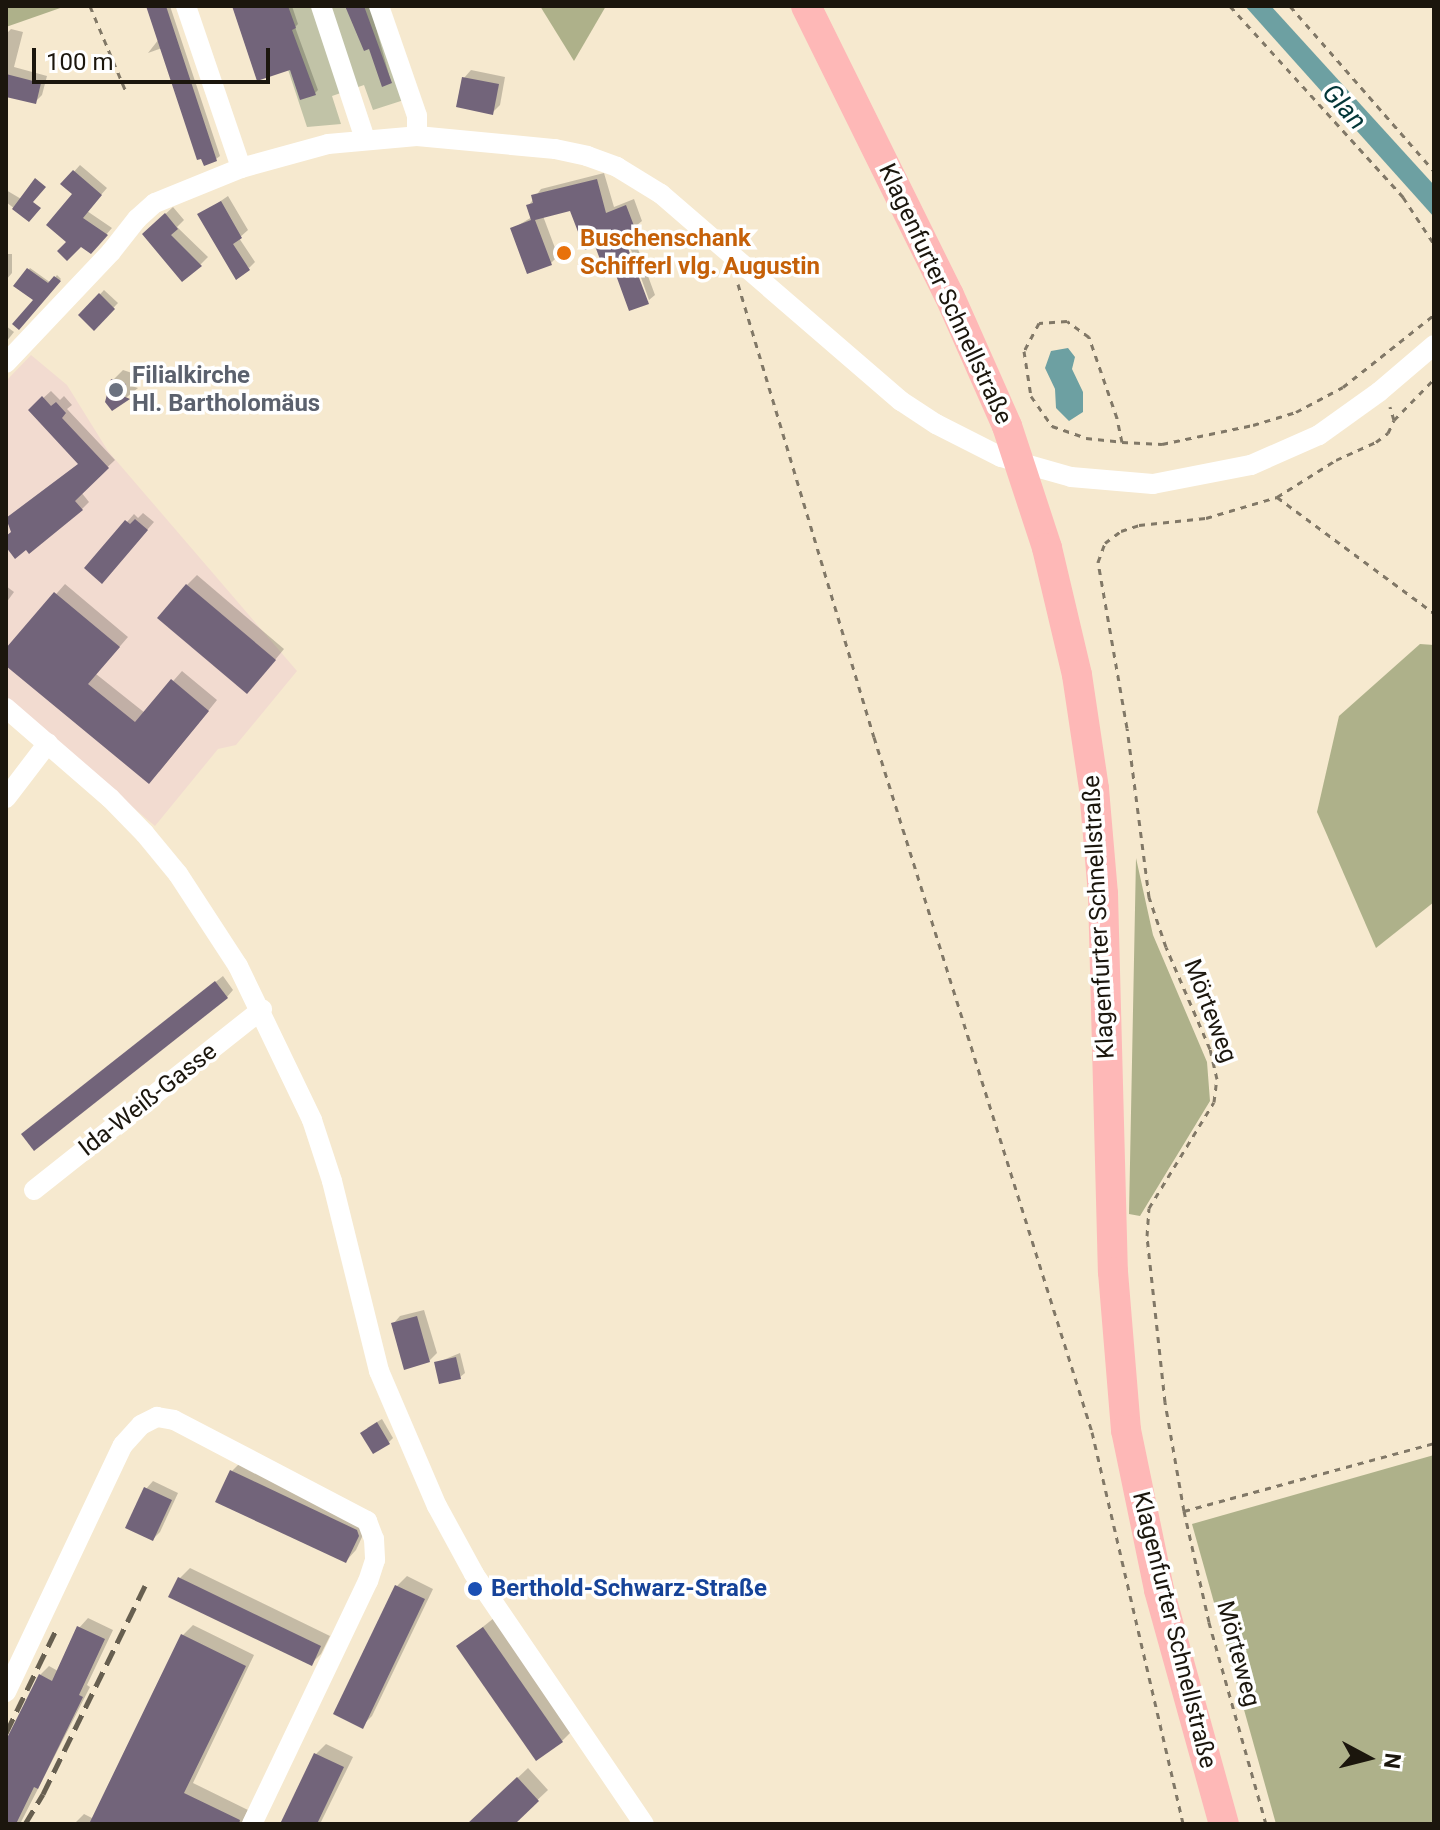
<!DOCTYPE html>
<html>
<head>
<meta charset="utf-8">
<style>
	body { margin:0 }
	#map { position:relative; width:1440px; height:1830px; overflow:hidden; background:#f6e9cf; font-family:Roboto,sans-serif }
	div>[style] { position:absolute }
	.commercial>* { inset:0; background:#f2dbd0 }
	.green>* { inset:0; background:#c1c3a7 }
	.forest>* { inset:0; background:#aeb18a }
	.water>* { inset:0; background:#6da0a2 }
	.shadow>* { inset:0; background:#0003 }
	.building>* { inset:0; background:#72647a }
	.path>* { height:3px; margin-top:-1.5px; transform-origin:0; background:repeating-linear-gradient(90deg,#817867 0 6px,transparent 0 12px) }
	.minor>* { height:20px; margin:-10px; padding:0 10px; transform-origin:10px; border-radius:10px; background:#fff }
	.highway>* { height:30px; margin:-15px; padding:0 15px; transform-origin:15px; border-radius:15px; background:#feb8b7 }
	.rail>* { height:5px; margin-top:-2.5px; transform-origin:0; background:repeating-linear-gradient(90deg,#675f50 0 16px,transparent 0 24px) }
	.dots>* { width:22px; height:22px; translate:-50% -50%; box-sizing:border-box; border:4px solid #fff; border-radius:50% }
	span { translate:-50% -50%; white-space:nowrap; text-align:center; line-height:1.15; -webkit-text-stroke:7px #fff; paint-order:stroke }
	.food-label { font-size:24px; color:#c56008; font-weight:700 }
	.left { translate:0 -50%; text-align:left }
	.street-label { font-size:24px; color:#1b160d }
	.worship-label { font-size:24px; color:#5b616d; font-weight:700 }
	.transit-label { font-size:24px; color:#164399; font-weight:700 }
	.water-label { font-size:26px; color:#023638; font-style:italic }
	.frame { position:absolute; inset:0; border:8px solid #1b160d; pointer-events:none }
	.north { position:absolute; left:1328px; top:1718px; width:80px; height:80px; -webkit-text-stroke:6px #fff; paint-order:stroke; rotate:97deg; font-size:22px; font-weight:700; line-height:32px; text-align:center; color:#1b160d }
	.north::after { content:''; display:block; margin:auto; width:28px; height:36px; background:#1b160d; clip-path:polygon(50% 0,100% 100%,50% 72%,0 100%) }
	.scale { position:absolute; left:32px; top:48px; width:238px; height:36px; box-sizing:border-box; border:4px solid #1b160d; border-top:0; padding-left:10px; font-size:24px; line-height:28px; white-space:nowrap; color:#1b160d; -webkit-text-stroke:6px #fff; paint-order:stroke }
</style>
</head>
<body>
<div id="map">
	<div class="commercial">
		<i style="clip-path:polygon(31px 355px,67px 385px,108px 451px,297px 671px,236px 745px,218px 749px,155px 826px,6px 700px,6px 381px)"></i>
	</div>
	<div class="green">
		<i style="clip-path:polygon(267px 6px,373px 6px,404px 100px,373px 110px,364px 85px,332px 96px,341px 124px,307px 127px)"></i>
	</div>
	<div class="forest">
		<i style="clip-path:polygon(6px 6px,66px 6px,6px 27px)"></i>
		<i style="clip-path:polygon(540px 6px,606px 6px,574px 61px)"></i>
		<i style="clip-path:polygon(1420px 644px,1434px 645px,1434px 902px,1376px 948px,1317px 812px,1339px 716px)"></i>
		<i style="clip-path:polygon(1136px 858px,1153px 935px,1207px 1062px,1210px 1101px,1140px 1216px,1129px 1214px)"></i>
		<i style="clip-path:polygon(1434px 1455px,1434px 1824px,1276px 1824px,1192px 1524px)"></i>
	</div>
	<div class="water">
		<i style="clip-path:polygon(1245px 6px,1271px 6px,1434px 185px,1434px 217px)"></i>
		<i style="clip-path:polygon(1068px 348px,1075px 357px,1072px 369px,1083px 392px,1083px 412px,1069px 421px,1056px 408px,1055px 389px,1045px 368px,1051px 351px)"></i>
	</div>
	<div class="shadow">
		<i style="clip-path:polygon(148px 6px,170px 6px,220px 156px,216px 159px,162px 48px,148px 53px,159px 39px)"></i>
		<i style="clip-path:polygon(233px 6px,292px 6px,298px 24px,295px 27px,318px 90px,315px 93px)"></i>
		<i style="clip-path:polygon(348px 6px,370px 6px,391px 82px,370px 46px)"></i>
		<i style="clip-path:polygon(11px 29px,23px 32px,14px 67px,47px 76px,42px 95px,35px 102px,6px 94px,6px 34px)"></i>
		<i style="clip-path:polygon(471px 70px,505px 77px,500px 105px,492px 113px,464px 78px)"></i>
		<i style="clip-path:polygon(80px 165px,107px 188px,87px 211px,112px 228px,97px 245px,69px 242px,75px 194px,63px 184px)"></i>
		<i style="clip-path:polygon(604px 173px,614px 207px,634px 199px,642px 221px,631px 230px,655px 295px,649px 300px,622px 225px,618px 226px,646px 301px,649px 301px,630px 309px,614px 265px,605px 268px,596px 243px,586px 247px,572px 209px,543px 216px,558px 256px,551px 263px,528px 272px,512px 229px,532px 217px,529px 205px,541px 189px)"></i>
		<i style="clip-path:polygon(6px 190px,38px 209px,29px 220px,6px 202px)"></i>
		<i style="clip-path:polygon(228px 196px,248px 230px,239px 238px,255px 262px,249px 268px,200px 215px)"></i>
		<i style="clip-path:polygon(173px 207px,184px 220px,177px 227px,208px 257px,200px 265px,144px 234px)"></i>
		<i style="clip-path:polygon(6px 254px,12px 254px,12px 273px,6px 280px)"></i>
		<i style="clip-path:polygon(30px 268px,51px 283px,57px 275px,61px 279px,19px 327px,36px 300px,16px 286px)"></i>
		<i style="clip-path:polygon(104px 290px,118px 303px,94px 328px,81px 315px)"></i>
		<i style="clip-path:polygon(6px 326px,14px 332px,6px 342px)"></i>
		<i style="clip-path:polygon(123px 370px,135px 374px,132px 386px,138px 388px,112px 409px,113px 380px)"></i>
		<i style="clip-path:polygon(51px 391px,60px 400px,64px 396px,72px 405px,67px 409px,115px 460px,81px 492px,89px 502px,82px 509px,26px 548px,6px 544px,6px 538px,13px 532px,6px 520px,80px 463px,30px 410px)"></i>
		<i style="clip-path:polygon(143px 513px,154px 522px,109px 574px,87px 568px,134px 514px,138px 518px)"></i>
		<i style="clip-path:polygon(197px 575px,284px 649px,257px 682px,187px 585px)"></i>
		<i style="clip-path:polygon(65px 584px,128px 637px,96px 674px,145px 713px,182px 671px,217px 700px,159px 772px,6px 663px,6px 651px)"></i>
		<i style="clip-path:polygon(6px 586px,14px 592px,6px 603px)"></i>
		<i style="clip-path:polygon(223px 976px,233px 990px,227px 997px,97px 1078px)"></i>
		<i style="clip-path:polygon(424px 1310px,437px 1353px,429px 1361px,393px 1324px,400px 1316px)"></i>
		<i style="clip-path:polygon(460px 1353px,465px 1373px,460px 1377px,436px 1363px)"></i>
		<i style="clip-path:polygon(382px 1419px,393px 1438px,389px 1442px,367px 1428px)"></i>
		<i style="clip-path:polygon(242px 1461px,368px 1524px,356px 1550px,346px 1561px,232px 1471px)"></i>
		<i style="clip-path:polygon(153px 1481px,178px 1493px,160px 1532px,153px 1539px,146px 1489px)"></i>
		<i style="clip-path:polygon(190px 1568px,330px 1636px,321px 1654px,311px 1664px,180px 1578px)"></i>
		<i style="clip-path:polygon(407px 1576px,433px 1589px,372px 1716px,362px 1726px,397px 1586px)"></i>
		<i style="clip-path:polygon(88px 1618px,113px 1630px,87px 1685px,90px 1687px,20px 1824px,6px 1824px,6px 1745px,40px 1675px,49px 1666px,58px 1671px,79px 1628px)"></i>
		<i style="clip-path:polygon(494px 1618px,572px 1731px,562px 1741px,459px 1646px)"></i>
		<i style="clip-path:polygon(193px 1625px,254px 1655px,193px 1783px,248px 1810px,241px 1824px,74px 1824px,84px 1814px,94px 1819px,183px 1635px)"></i>
		<i style="clip-path:polygon(326px 1744px,353px 1757px,320px 1824px,282px 1824px,316px 1754px)"></i>
		<i style="clip-path:polygon(528px 1768px,548px 1790px,512px 1824px,469px 1824px)"></i>
	</div>
	<div class="building">
		<i style="clip-path:polygon(146px 6px,166px 6px,217px 161px,204px 166px,201px 159px,197px 160px)"></i>
		<i style="clip-path:polygon(232px 6px,288px 6px,296px 28px,292px 30px,316px 95px,300px 100px,290px 70px,257px 81px)"></i>
		<i style="clip-path:polygon(345px 6px,364px 6px,392px 83px,382px 87px,369px 49px,364px 51px)"></i>
		<i style="clip-path:polygon(6px 74px,41px 83px,36px 104px,6px 97px)"></i>
		<i style="clip-path:polygon(462px 77px,499px 84px,493px 115px,456px 107px)"></i>
		<i style="clip-path:polygon(73px 170px,102px 195px,83px 218px,108px 235px,91px 254px,81px 247px,67px 261px,57px 251px,66px 242px,46px 225px,72px 194px,60px 184px)"></i>
		<i style="clip-path:polygon(35px 178px,46px 187px,33px 202px,41px 208px,29px 222px,12px 209px)"></i>
		<i style="clip-path:polygon(597px 179px,606px 213px,626px 205px,636px 231px,623px 235px,649px 304px,629px 311px,613px 267px,604px 270px,595px 246px,585px 250px,570px 211px,535px 220px,552px 265px,527px 274px,510px 228px,531px 220px,526px 205px,533px 203px,531px 195px)"></i>
		<i style="clip-path:polygon(221px 201px,242px 238px,233px 244px,250px 270px,236px 280px,197px 214px)"></i>
		<i style="clip-path:polygon(165px 213px,178px 229px,171px 235px,202px 266px,182px 282px,142px 234px)"></i>
		<i style="clip-path:polygon(27px 268px,48px 283px,54px 276px,61px 281px,19px 330px,12px 324px,33px 300px,13px 286px)"></i>
		<i style="clip-path:polygon(99px 293px,115px 309px,94px 331px,78px 315px)"></i>
		<i style="clip-path:polygon(111px 379px,126px 384px,123px 396px,130px 399px,112px 411px,105px 402px)"></i>
		<i style="clip-path:polygon(42px 396px,51px 406px,56px 402px,66px 413px,62px 418px,109px 468px,75px 501px,83px 510px,29px 554px,26px 550px,15px 559px,6px 547px,6px 536px,11px 532px,6px 518px,78px 464px,28px 410px)"></i>
		<i style="clip-path:polygon(135px 519px,148px 530px,102px 584px,84px 568px,125px 520px,130px 524px)"></i>
		<i style="clip-path:polygon(186px 584px,276px 660px,247px 694px,157px 618px)"></i>
		<i style="clip-path:polygon(54px 592px,120px 647px,88px 684px,135px 722px,171px 679px,209px 711px,149px 784px,6px 666px,6px 648px)"></i>
		<i style="clip-path:polygon(215px 981px,228px 998px,34px 1151px,21px 1134px)"></i>
		<i style="clip-path:polygon(417px 1316px,430px 1362px,404px 1370px,391px 1323px)"></i>
		<i style="clip-path:polygon(456px 1357px,461px 1379px,439px 1384px,434px 1362px)"></i>
		<i style="clip-path:polygon(377px 1422px,390px 1444px,373px 1454px,360px 1433px)"></i>
		<i style="clip-path:polygon(230px 1470px,357px 1530px,359px 1536px,346px 1563px,215px 1502px)"></i>
		<i style="clip-path:polygon(144px 1487px,172px 1500px,153px 1541px,125px 1528px)"></i>
		<i style="clip-path:polygon(178px 1577px,321px 1646px,312px 1666px,168px 1597px)"></i>
		<i style="clip-path:polygon(395px 1585px,425px 1599px,363px 1729px,333px 1714px)"></i>
		<i style="clip-path:polygon(77px 1626px,105px 1639px,79px 1695px,83px 1697px,38px 1789px,34px 1787px,16px 1824px,6px 1824px,6px 1740px,39px 1674px,52px 1681px)"></i>
		<i style="clip-path:polygon(483px 1627px,563px 1742px,536px 1761px,456px 1646px)"></i>
		<i style="clip-path:polygon(181px 1634px,246px 1666px,184px 1793px,240px 1820px,239px 1824px,89px 1824px)"></i>
		<i style="clip-path:polygon(314px 1753px,344px 1767px,317px 1824px,280px 1824px)"></i>
		<i style="clip-path:polygon(517px 1777px,539px 1801px,515px 1824px,467px 1824px)"></i>
	</div>
	<div class="path">
		<i style="left:90px;top:6px;width:95px;rotate:67.2deg"></i>
		<i style="left:1230px;top:6px;width:258px;rotate:47.8deg"></i>
		<i style="left:1403px;top:197px;width:56px;rotate:56.6deg"></i>
		<i style="left:1290px;top:6px;width:219px;rotate:48.9deg"></i>
		<i style="left:738px;top:284px;width:473px;rotate:73.3deg"></i>
		<i style="left:874px;top:737px;width:728px;rotate:72.58deg"></i>
		<i style="left:1092px;top:1432px;width:402px;rotate:76.9deg"></i>
		<i style="left:1394px;top:420px;width:57px;rotate:-45.7deg"></i>
		<i style="left:1122px;top:442px;width:25px;rotate:-102deg"></i>
		<i style="left:1117px;top:418px;width:86px;rotate:-109.1deg"></i>
		<i style="left:1089px;top:337px;width:27px;rotate:-144deg"></i>
		<i style="left:1067px;top:321px;width:28px;rotate:176deg"></i>
		<i style="left:1039px;top:323px;width:32px;rotate:118deg"></i>
		<i style="left:1024px;top:351px;width:46px;rotate:81.2deg"></i>
		<i style="left:1031px;top:396px;width:37px;rotate:55deg"></i>
		<i style="left:1052px;top:426px;width:36px;rotate:19deg"></i>
		<i style="left:1086px;top:438px;width:36px;rotate:6deg"></i>
		<i style="left:1122px;top:442px;width:40px;rotate:2.9deg"></i>
		<i style="left:1162px;top:444px;width:93px;rotate:-11.8deg"></i>
		<i style="left:1253px;top:425px;width:45px;rotate:-16.8deg"></i>
		<i style="left:1296px;top:412px;width:53px;rotate:-28deg"></i>
		<i style="left:1343px;top:387px;width:116px;rotate:-38.4deg"></i>
		<i style="left:1277px;top:497px;width:195px;rotate:36.5deg"></i>
		<i style="left:1184px;top:1511px;width:259px;rotate:-15.2deg"></i>
		<i style="left:1266px;top:1824px;width:210px;rotate:-105.8deg"></i>
		<i style="left:1209px;top:1622px;width:114px;rotate:-102.7deg"></i>
		<i style="left:1184px;top:1511px;width:111px;rotate:-99.9deg"></i>
		<i style="left:1165px;top:1402px;width:167px;rotate:-96.2deg"></i>
		<i style="left:1147px;top:1236px;width:28px;rotate:-86deg"></i>
		<i style="left:1149px;top:1208px;width:124px;rotate:-58.5deg"></i>
		<i style="left:1214px;top:1102px;width:23px;rotate:-83deg"></i>
		<i style="left:1217px;top:1079px;width:31px;rotate:-103deg"></i>
		<i style="left:1210px;top:1049px;width:111px;rotate:-113.3deg"></i>
		<i style="left:1166px;top:947px;width:53px;rotate:-108.8deg"></i>
		<i style="left:1149px;top:897px;width:170px;rotate:-97.4deg"></i>
		<i style="left:1127px;top:728px;width:169px;rotate:-99.9deg"></i>
		<i style="left:1098px;top:562px;width:20px;rotate:-70deg"></i>
		<i style="left:1105px;top:543px;width:20px;rotate:-37deg"></i>
		<i style="left:1121px;top:531px;width:19px;rotate:-18deg"></i>
		<i style="left:1139px;top:525px;width:67px;rotate:-6deg"></i>
		<i style="left:1206px;top:518px;width:74px;rotate:-16.5deg"></i>
		<i style="left:1277px;top:497px;width:70px;rotate:-32.1deg"></i>
		<i style="left:1336px;top:460px;width:44px;rotate:-24.2deg"></i>
		<i style="left:1376px;top:442px;width:15px;rotate:-37deg"></i>
		<i style="left:1388px;top:433px;width:14px;rotate:-65deg"></i>
		<i style="left:1394px;top:420px;width:14px;rotate:-107deg"></i>
	</div>
	<div class="minor">
		<i style="left:186px;top:6px;width:171px;rotate:71.2deg"></i>
		<i style="left:321px;top:6px;width:140px;rotate:71.7deg"></i>
		<i style="left:379px;top:6px;width:116px;rotate:70.9deg"></i>
		<i style="left:417px;top:116px;width:20px;rotate:90deg"></i>
		<i style="left:6px;top:363px;width:153px;rotate:-46.6deg"></i>
		<i style="left:111px;top:252px;width:42px;rotate:-51.8deg"></i>
		<i style="left:137px;top:219px;width:24px;rotate:-42deg"></i>
		<i style="left:155px;top:203px;width:93px;rotate:-22.1deg"></i>
		<i style="left:241px;top:168px;width:90px;rotate:-15.4deg"></i>
		<i style="left:328px;top:144px;width:89px;rotate:-5.1deg"></i>
		<i style="left:417px;top:136px;width:139px;rotate:5.4deg"></i>
		<i style="left:555px;top:149px;width:33px;rotate:12deg"></i>
		<i style="left:587px;top:156px;width:32px;rotate:20deg"></i>
		<i style="left:617px;top:167px;width:52px;rotate:31.5deg"></i>
		<i style="left:661px;top:194px;width:317px;rotate:40.8deg"></i>
		<i style="left:901px;top:401px;width:42px;rotate:33.3deg"></i>
		<i style="left:936px;top:424px;width:73px;rotate:26.9deg"></i>
		<i style="left:1001px;top:457px;width:73px;rotate:15.9deg"></i>
		<i style="left:1071px;top:477px;width:82px;rotate:4.9deg"></i>
		<i style="left:1153px;top:484px;width:100px;rotate:-11deg"></i>
		<i style="left:1251px;top:465px;width:74px;rotate:-23.8deg"></i>
		<i style="left:1319px;top:435px;width:74px;rotate:-35.6deg"></i>
		<i style="left:1379px;top:392px;width:72px;rotate:-40.5deg"></i>
		<i style="left:6px;top:708px;width:138px;rotate:40.9deg"></i>
		<i style="left:110px;top:798px;width:50px;rotate:45.8deg"></i>
		<i style="left:145px;top:834px;width:52px;rotate:50.5deg"></i>
		<i style="left:178px;top:874px;width:110px;rotate:56.9deg"></i>
		<i style="left:238px;top:966px;width:171px;rotate:64.3deg"></i>
		<i style="left:312px;top:1120px;width:64px;rotate:71.8deg"></i>
		<i style="left:332px;top:1181px;width:196px;rotate:76.1deg"></i>
		<i style="left:379px;top:1371px;width:147px;rotate:66.8deg"></i>
		<i style="left:437px;top:1506px;width:77px;rotate:61.4deg"></i>
		<i style="left:474px;top:1574px;width:302px;rotate:55.8deg"></i>
		<i style="left:6px;top:798px;width:69px;rotate:-52.6deg"></i>
		<i style="left:34px;top:1190px;width:291px;rotate:-38.4deg"></i>
		<i style="left:6px;top:1692px;width:273px;rotate:-64.7deg"></i>
		<i style="left:123px;top:1445px;width:27px;rotate:-48deg"></i>
		<i style="left:141px;top:1425px;width:18px;rotate:-27deg"></i>
		<i style="left:157px;top:1417px;width:17px;rotate:10deg"></i>
		<i style="left:174px;top:1420px;width:218px;rotate:27.6deg"></i>
		<i style="left:367px;top:1521px;width:19px;rotate:69deg"></i>
		<i style="left:374px;top:1539px;width:21px;rotate:87deg"></i>
		<i style="left:375px;top:1560px;width:22px;rotate:108deg"></i>
		<i style="left:368px;top:1581px;width:269px;rotate:115.5deg"></i>
	</div>
	<div class="highway">
		<i style="left:806px;top:6px;width:322px;rotate:63.7deg"></i>
		<i style="left:949px;top:295px;width:143px;rotate:66.1deg"></i>
		<i style="left:1007px;top:426px;width:128px;rotate:71.8deg"></i>
		<i style="left:1047px;top:548px;width:130px;rotate:76.7deg"></i>
		<i style="left:1077px;top:675px;width:115px;rotate:81.5deg"></i>
		<i style="left:1094px;top:789px;width:105px;rotate:85.1deg"></i>
		<i style="left:1103px;top:894px;width:378px;rotate:88.5deg"></i>
		<i style="left:1113px;top:1272px;width:159px;rotate:85.3deg"></i>
		<i style="left:1126px;top:1430px;width:163px;rotate:78.3deg"></i>
		<i style="left:1159px;top:1590px;width:243px;rotate:74.5deg"></i>
	</div>
	<div class="rail">
		<i style="left:6px;top:1733px;width:119px;rotate:-64.1deg"></i>
		<i style="left:25px;top:1824px;width:35px;rotate:-59deg"></i>
		<i style="left:43px;top:1794px;width:232px;rotate:-63.9deg"></i>
	</div>
	<div class="dots">
		<i style="left:564px;top:253px;background:#e8710a"></i>
		<i style="left:116px;top:390px;background:#6b7280"></i>
		<i style="left:475px;top:1589px;background:#1a4fb4"></i>
	</div>
	<div class="food-label">
		<span class="left" style="left:580px;top:253px">Buschenschank<br>Schifferl vlg. Augustin</span>
	</div>
	<div class="street-label">
		<span style="left:945px;top:294px;rotate:65deg">Klagenfurter Schnellstraße</span>
		<span style="left:1099px;top:917px;rotate:-93deg">Klagenfurter Schnellstraße</span>
		<span style="left:1210px;top:1011px;rotate:69deg">Mörteweg</span>
		<span style="left:148px;top:1100px;rotate:-38deg">Ida-Weiß-Gasse</span>
		<span style="left:1174px;top:1630px;rotate:76deg">Klagenfurter Schnellstraße</span>
		<span style="left:1238px;top:1654px;rotate:75deg">Mörteweg</span>
	</div>
	<div class="worship-label">
		<span class="left" style="left:132px;top:390px">Filialkirche<br>Hl. Bartholomäus</span>
	</div>
	<div class="transit-label">
		<span class="left" style="left:491px;top:1589px">Berthold-Schwarz-Straße</span>
	</div>
	<div class="water-label">
		<span style="left:1344px;top:107px;rotate:48deg">Glan</span>
	</div>
	<div class="frame"></div>
	<div class="north">N</div>
	<div class="scale">100 m</div>
</div>
</body>
</html>
